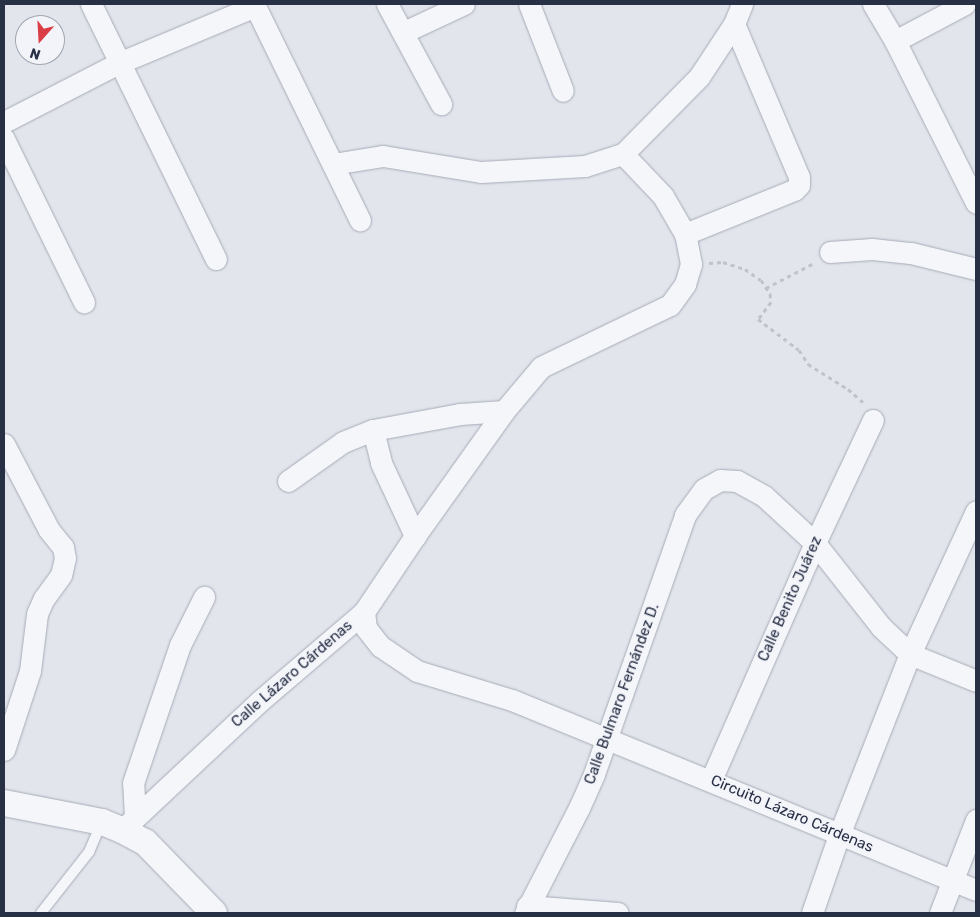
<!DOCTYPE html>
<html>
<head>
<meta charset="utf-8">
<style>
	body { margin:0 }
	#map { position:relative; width:980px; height:917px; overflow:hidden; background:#e2e5ec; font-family:Rubik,sans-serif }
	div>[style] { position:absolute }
	.path>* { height:3px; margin-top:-1.5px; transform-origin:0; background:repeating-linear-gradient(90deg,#c0c3ca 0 4px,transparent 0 8px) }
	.roads { filter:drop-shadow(0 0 1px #a6abb7) drop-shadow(0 0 1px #a6abb7) }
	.service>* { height:10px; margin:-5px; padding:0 5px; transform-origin:5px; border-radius:5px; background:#f5f6f9 }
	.minor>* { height:21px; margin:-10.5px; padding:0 10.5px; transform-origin:10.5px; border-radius:10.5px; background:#f5f6f9 }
	.tertiary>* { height:26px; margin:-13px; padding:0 13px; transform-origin:13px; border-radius:13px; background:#f5f6f9 }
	span { translate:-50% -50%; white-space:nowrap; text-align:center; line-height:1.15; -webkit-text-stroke:4.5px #f2f4f9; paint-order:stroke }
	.street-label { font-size:15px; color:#283046 }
	.frame { position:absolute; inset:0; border:5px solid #283046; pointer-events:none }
	.north { position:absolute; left:15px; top:15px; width:50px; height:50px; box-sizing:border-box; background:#f2f4f9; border:1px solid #a1a6b1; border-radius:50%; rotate:199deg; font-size:14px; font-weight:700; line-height:20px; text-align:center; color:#283046 }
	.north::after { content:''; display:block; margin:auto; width:18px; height:22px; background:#db3d46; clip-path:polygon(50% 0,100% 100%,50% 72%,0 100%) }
</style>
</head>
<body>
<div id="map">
	<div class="path">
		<i style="left:709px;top:263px;width:14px;rotate:-4deg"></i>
		<i style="left:723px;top:262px;width:23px;rotate:18deg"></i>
		<i style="left:745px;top:269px;width:19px;rotate:35deg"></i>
		<i style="left:761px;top:280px;width:17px;rotate:57deg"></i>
		<i style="left:770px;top:294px;width:8px;rotate:83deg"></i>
		<i style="left:771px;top:302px;width:21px;rotate:127deg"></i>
		<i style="left:758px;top:319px;width:51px;rotate:37.1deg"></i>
		<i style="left:799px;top:350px;width:17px;rotate:57deg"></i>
		<i style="left:808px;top:364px;width:47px;rotate:32deg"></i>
		<i style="left:848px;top:389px;width:21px;rotate:41deg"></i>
		<i style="left:766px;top:288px;width:54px;rotate:-27.5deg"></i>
	</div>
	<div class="roads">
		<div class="service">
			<i style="left:41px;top:913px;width:78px;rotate:-51.8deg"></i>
			<i style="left:89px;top:852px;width:30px;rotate:-67deg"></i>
		</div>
		<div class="minor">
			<i style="left:91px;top:4px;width:284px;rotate:63.9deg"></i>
			<i style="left:254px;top:4px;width:241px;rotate:63.9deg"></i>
			<i style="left:387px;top:4px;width:114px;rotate:61.6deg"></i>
			<i style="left:529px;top:4px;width:93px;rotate:68.7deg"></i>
			<i style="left:873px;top:4px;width:43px;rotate:59.3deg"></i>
			<i style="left:895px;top:41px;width:181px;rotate:63.4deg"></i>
			<i style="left:404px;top:32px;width:66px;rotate:-25deg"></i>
			<i style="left:895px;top:41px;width:79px;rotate:-27.9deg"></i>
			<i style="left:4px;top:122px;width:129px;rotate:-27.2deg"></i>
			<i style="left:119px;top:63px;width:147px;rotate:-22.7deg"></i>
			<i style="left:4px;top:139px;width:182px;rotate:63.9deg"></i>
			<i style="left:333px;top:164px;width:51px;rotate:-9.1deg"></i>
			<i style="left:383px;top:156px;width:99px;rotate:9.3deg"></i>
			<i style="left:481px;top:172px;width:104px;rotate:-3.3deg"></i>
			<i style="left:585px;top:166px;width:40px;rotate:-18deg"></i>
			<i style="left:623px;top:154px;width:108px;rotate:-45.4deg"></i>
			<i style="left:699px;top:77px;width:64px;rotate:-56.6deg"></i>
			<i style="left:734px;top:24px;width:22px;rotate:-68deg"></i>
			<i style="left:685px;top:234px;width:118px;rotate:-22deg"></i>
			<i style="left:794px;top:190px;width:7px;rotate:-45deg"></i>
			<i style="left:799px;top:185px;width:8px;rotate:-90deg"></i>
			<i style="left:799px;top:177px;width:166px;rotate:-113deg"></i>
			<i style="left:830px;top:252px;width:42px;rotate:-4.1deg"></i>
			<i style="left:872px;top:249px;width:39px;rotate:6deg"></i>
			<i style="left:911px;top:253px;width:67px;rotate:13.8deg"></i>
			<i style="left:373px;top:430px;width:34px;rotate:76deg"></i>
			<i style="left:381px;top:463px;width:81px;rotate:65deg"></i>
			<i style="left:4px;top:444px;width:97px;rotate:62.4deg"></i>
			<i style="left:49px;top:530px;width:22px;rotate:51deg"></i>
			<i style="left:63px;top:547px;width:11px;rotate:80deg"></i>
			<i style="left:65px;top:558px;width:17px;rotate:103deg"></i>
			<i style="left:61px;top:575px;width:29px;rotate:126deg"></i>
			<i style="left:44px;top:598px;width:17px;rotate:114deg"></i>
			<i style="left:37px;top:614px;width:57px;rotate:97deg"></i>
			<i style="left:30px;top:671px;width:83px;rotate:108.2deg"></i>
			<i style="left:288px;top:481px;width:67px;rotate:-35.3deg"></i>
			<i style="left:343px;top:442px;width:32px;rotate:-22deg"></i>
			<i style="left:373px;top:430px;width:88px;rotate:-10.4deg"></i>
			<i style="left:460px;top:414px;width:44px;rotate:-3.9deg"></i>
			<i style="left:364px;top:612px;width:16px;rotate:83deg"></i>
			<i style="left:366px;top:628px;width:23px;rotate:52deg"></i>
			<i style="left:380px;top:646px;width:45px;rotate:34deg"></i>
			<i style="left:417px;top:671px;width:99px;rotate:17deg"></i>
			<i style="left:512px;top:700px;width:501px;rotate:22.27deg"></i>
			<i style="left:711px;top:780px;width:259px;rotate:-66.3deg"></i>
			<i style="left:815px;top:543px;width:136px;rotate:-64.8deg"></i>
			<i style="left:135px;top:817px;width:34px;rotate:-93deg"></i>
			<i style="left:133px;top:783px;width:146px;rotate:-71.2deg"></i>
			<i style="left:180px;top:645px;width:54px;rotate:-63.4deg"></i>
			<i style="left:122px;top:830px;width:190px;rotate:-43.1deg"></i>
			<i style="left:261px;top:700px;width:135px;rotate:-40.5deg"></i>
			<i style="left:364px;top:612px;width:92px;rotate:-56.1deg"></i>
			<i style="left:415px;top:536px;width:153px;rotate:-54.5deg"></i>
			<i style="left:504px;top:411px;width:57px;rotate:-49.9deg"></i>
			<i style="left:541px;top:367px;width:143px;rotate:-25.7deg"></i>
			<i style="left:670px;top:305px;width:26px;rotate:-54deg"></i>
			<i style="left:685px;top:284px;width:21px;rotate:-73deg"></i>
			<i style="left:691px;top:264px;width:31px;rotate:-101deg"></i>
			<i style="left:685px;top:234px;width:44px;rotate:-120.1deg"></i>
			<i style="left:663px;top:196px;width:58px;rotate:-133.6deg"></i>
			<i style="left:527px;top:906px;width:91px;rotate:4.4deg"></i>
			<i style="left:525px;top:913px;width:118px;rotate:-62.8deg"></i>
			<i style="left:579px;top:808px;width:37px;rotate:-66deg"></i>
			<i style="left:594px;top:774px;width:275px;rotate:-70.6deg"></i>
			<i style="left:685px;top:515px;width:32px;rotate:-54deg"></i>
			<i style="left:704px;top:489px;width:18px;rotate:-29deg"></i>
			<i style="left:720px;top:480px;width:17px;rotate:3deg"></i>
			<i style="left:737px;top:481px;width:31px;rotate:29deg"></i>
			<i style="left:764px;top:496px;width:69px;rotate:42.7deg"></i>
			<i style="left:815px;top:543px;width:107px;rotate:51.8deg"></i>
			<i style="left:881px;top:627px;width:40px;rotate:43deg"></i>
			<i style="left:910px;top:654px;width:71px;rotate:22.2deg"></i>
			<i style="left:812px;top:913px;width:83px;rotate:-70.9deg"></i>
			<i style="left:839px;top:835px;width:194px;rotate:-68.6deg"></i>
			<i style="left:910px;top:654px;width:157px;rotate:-65.2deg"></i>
			<i style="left:940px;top:913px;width:100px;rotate:-68.8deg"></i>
		</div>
		<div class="tertiary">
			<i style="left:4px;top:803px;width:100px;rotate:11deg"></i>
			<i style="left:102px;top:822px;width:22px;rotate:22deg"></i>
			<i style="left:122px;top:830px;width:26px;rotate:28deg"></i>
			<i style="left:145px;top:842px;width:99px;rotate:45.8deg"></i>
		</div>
	</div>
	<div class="street-label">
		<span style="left:790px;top:599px;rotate:-66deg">Calle Benito Juárez</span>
		<span style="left:292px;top:674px;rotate:-41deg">Calle Lázaro Cárdenas</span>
		<span style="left:622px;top:694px;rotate:-70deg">Calle Bulmaro Fernández D.</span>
		<span style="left:792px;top:814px;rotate:23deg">Circuito Lázaro Cárdenas</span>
	</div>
	<div class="frame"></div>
	<div class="north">N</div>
</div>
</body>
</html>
